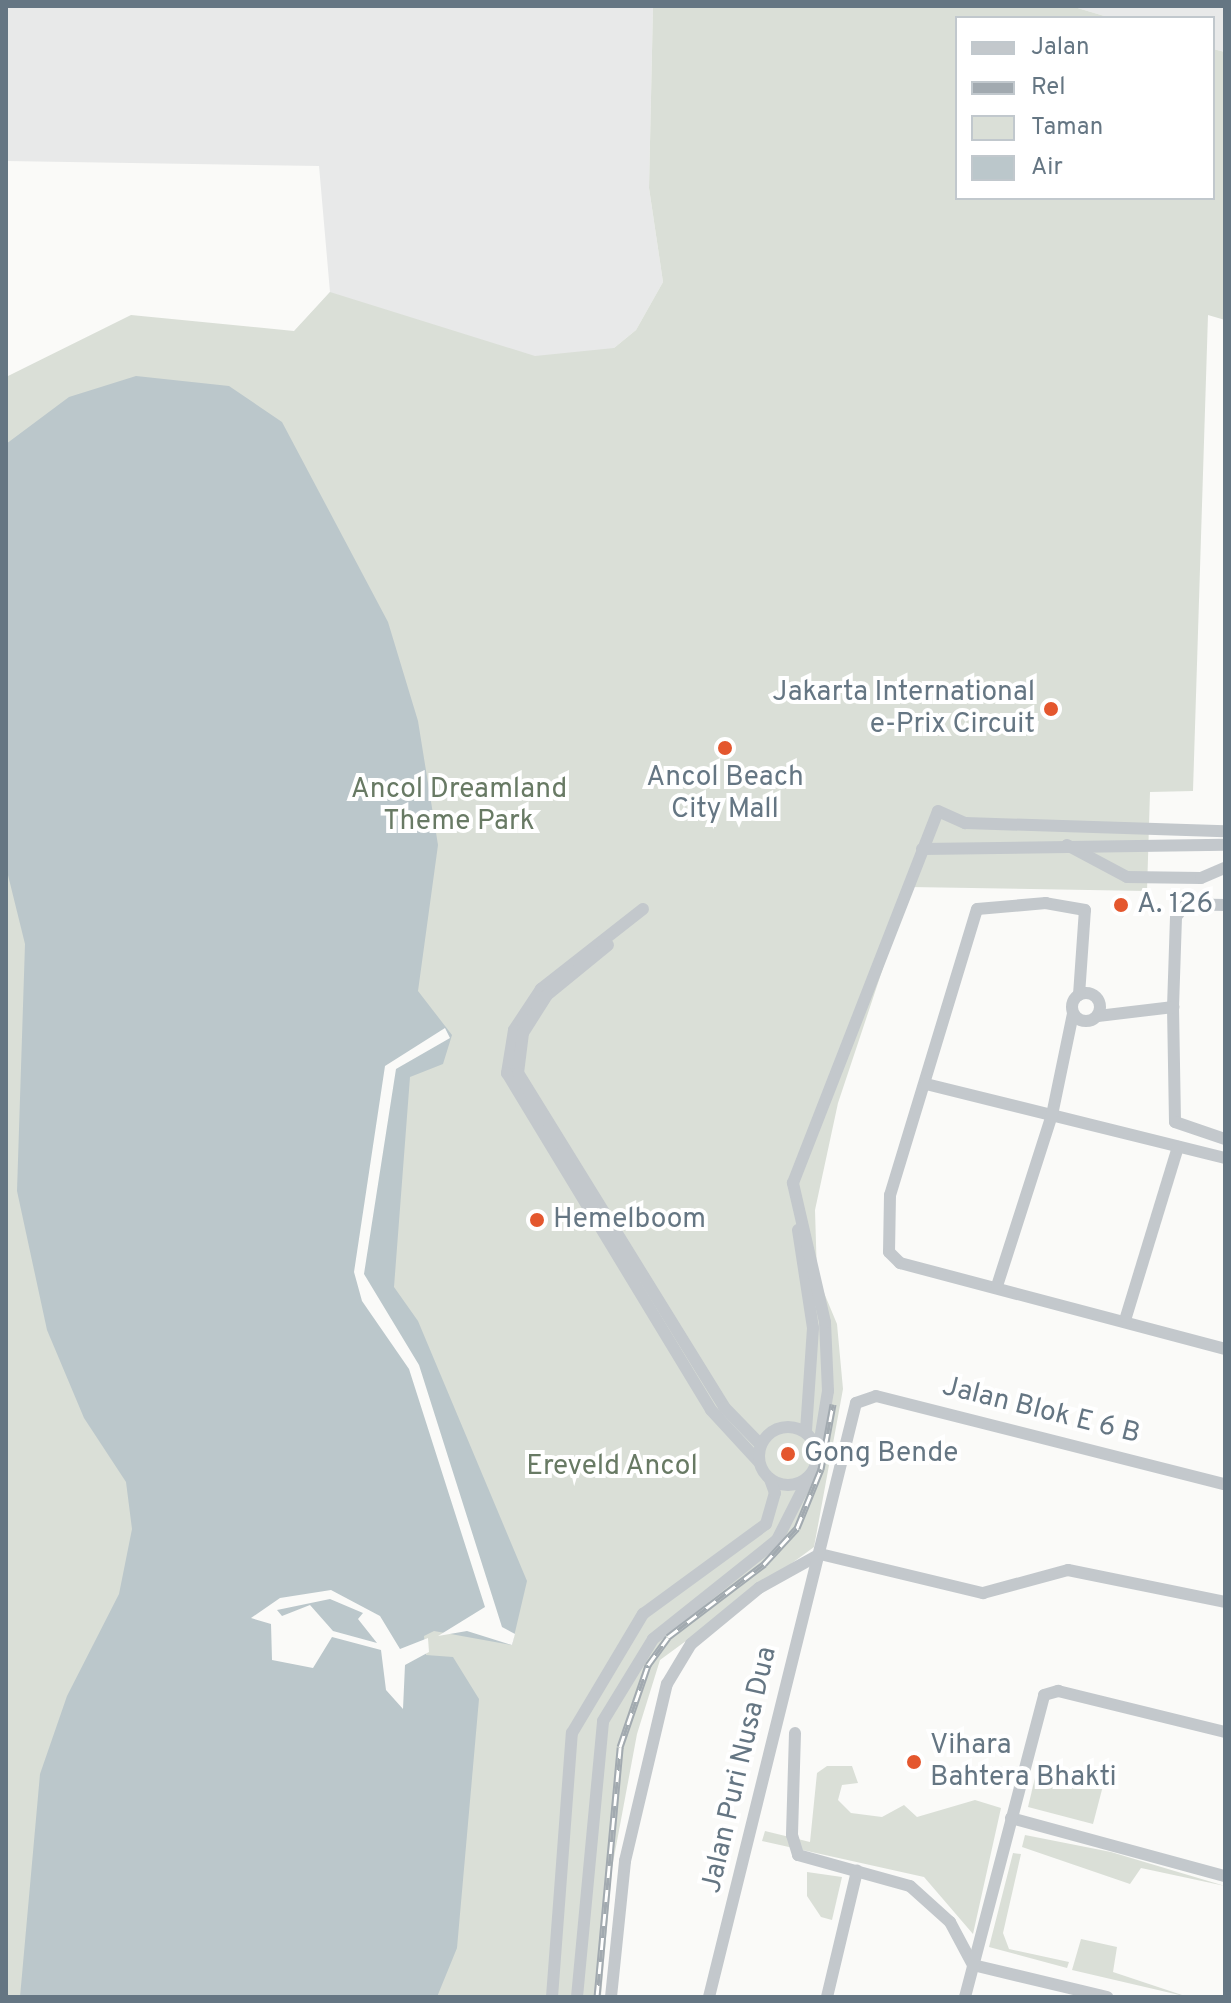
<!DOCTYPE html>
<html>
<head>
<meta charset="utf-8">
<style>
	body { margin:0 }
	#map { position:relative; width:1231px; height:2003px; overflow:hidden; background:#fafaf8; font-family:Overpass,sans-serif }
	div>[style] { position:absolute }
	.built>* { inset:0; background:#e8e9e9 }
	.green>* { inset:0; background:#dadfd7 }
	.water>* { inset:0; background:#bbc7cb }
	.pier>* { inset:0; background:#fafaf8 }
	.minor>* { height:12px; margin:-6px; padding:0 6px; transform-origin:6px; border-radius:6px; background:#c3c8cc }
	.minor>.ring { margin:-6px; padding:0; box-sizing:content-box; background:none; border:12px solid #c3c8cc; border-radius:50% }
	.rail>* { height:7px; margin-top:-3.5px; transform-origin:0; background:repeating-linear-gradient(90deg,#fff 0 12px,#a2aab0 0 24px); box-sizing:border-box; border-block:2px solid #a2aab0 }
	.dots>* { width:22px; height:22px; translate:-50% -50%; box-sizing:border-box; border:4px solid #fff; border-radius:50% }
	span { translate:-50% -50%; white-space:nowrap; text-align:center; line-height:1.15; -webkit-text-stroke:8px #fff; paint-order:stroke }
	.poi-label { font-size:28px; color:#657683 }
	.right { translate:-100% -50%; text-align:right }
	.left { translate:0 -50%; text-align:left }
	.park-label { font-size:28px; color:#687a64 }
	.street-label { font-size:28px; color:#657683 }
	.frame { position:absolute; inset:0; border:8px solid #657683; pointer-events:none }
	.legend { position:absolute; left:955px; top:16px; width:260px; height:184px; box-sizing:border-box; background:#fff; border:2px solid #c1c8cd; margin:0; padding:10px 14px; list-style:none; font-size:24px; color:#657683 }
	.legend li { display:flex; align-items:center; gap:16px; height:40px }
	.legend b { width:40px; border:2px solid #c1c8cd }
</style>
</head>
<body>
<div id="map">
	<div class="built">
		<i style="clip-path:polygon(6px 6px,653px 6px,649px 188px,663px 282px,636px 330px,614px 348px,608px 381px,294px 332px,330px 292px,319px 166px,6px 161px)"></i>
		<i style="clip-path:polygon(1071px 6px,1225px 6px,1225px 52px,1213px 49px,1213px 18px,1111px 18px)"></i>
	</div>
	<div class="green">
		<i style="clip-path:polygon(653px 6px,1071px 6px,1111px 18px,957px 18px,957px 198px,1213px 198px,1213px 49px,1225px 52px,1225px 320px,1208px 315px,1193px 791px,1150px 792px,1147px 891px,910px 887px,838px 1103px,815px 1210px,817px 1276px,837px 1324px,843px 1389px,814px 1547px,660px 1660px,637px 1734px,612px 1868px,601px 1997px,6px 1997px,6px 377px,131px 315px,294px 331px,330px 292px,535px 356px,614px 348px,636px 330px,663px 282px,649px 188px)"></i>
		<i style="clip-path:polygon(1039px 1761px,1105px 1778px,1093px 1824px,1028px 1807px)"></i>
		<i style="clip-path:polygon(827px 1766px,852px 1766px,858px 1783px,842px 1785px,838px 1800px,851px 1813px,882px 1817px,904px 1805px,917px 1817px,975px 1800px,1001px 1808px,973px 1934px,924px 1877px,762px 1841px,765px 1831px,810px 1842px,817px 1773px)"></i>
		<i style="clip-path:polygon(1025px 1835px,1111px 1852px,1225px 1886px,1141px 1868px,1130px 1884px,1022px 1847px)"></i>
		<i style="clip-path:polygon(1013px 1853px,1021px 1854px,1003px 1933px,1009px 1949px,1069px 1962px,1067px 1968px,989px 1947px)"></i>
		<i style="clip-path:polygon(807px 1872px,842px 1877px,832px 1920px,821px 1917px,807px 1896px)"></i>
		<i style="clip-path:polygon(1081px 1939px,1117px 1947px,1113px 1972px,1188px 1997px,1072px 1970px)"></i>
	</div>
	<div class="water">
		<i style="clip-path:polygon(136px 376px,229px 386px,282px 422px,388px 622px,418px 721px,438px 845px,418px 991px,452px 1035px,443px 1064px,410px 1077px,394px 1287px,418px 1321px,527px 1581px,512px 1645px,434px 1631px,424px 1636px,426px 1655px,453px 1657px,479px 1699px,457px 1948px,437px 1997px,20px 1997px,40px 1774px,67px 1696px,119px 1594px,132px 1529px,126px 1482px,84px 1418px,47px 1330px,17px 1191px,25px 944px,6px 867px,6px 444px,69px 397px)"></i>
	</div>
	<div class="pier">
		<i style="clip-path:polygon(445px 1028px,450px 1038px,396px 1069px,364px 1274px,419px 1365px,502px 1627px,515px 1634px,512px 1645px,467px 1631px,438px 1636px,485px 1607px,409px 1369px,362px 1301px,354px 1272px,385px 1066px)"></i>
		<i style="clip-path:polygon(evenodd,331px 1590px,380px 1616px,400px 1649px,428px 1638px,429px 1652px,405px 1665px,403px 1709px,386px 1690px,381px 1650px,332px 1637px,313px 1668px,272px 1660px,271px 1624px,251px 1618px,280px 1598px,331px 1590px,330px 1599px,363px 1613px,358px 1619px,377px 1643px,333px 1631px,310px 1605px,282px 1616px,277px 1610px,330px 1599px)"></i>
	</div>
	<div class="minor">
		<i style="left:1067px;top:845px;width:68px;rotate:28.1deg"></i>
		<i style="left:1127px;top:877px;width:74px;rotate:0.8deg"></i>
		<i style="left:1201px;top:878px;width:26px;rotate:-23deg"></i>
		<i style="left:922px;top:849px;width:303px;rotate:-0.8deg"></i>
		<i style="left:1225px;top:905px;width:39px;rotate:-179deg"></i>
		<i style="left:1186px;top:904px;width:16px;rotate:128deg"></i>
		<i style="left:1176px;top:917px;width:90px;rotate:91.9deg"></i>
		<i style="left:1173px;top:1007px;width:115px;rotate:89deg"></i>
		<i style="left:1175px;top:1122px;width:53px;rotate:18.8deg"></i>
		<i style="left:643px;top:909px;width:130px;rotate:141.9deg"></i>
		<i style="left:541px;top:989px;width:49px;rotate:123.4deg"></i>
		<i style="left:514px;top:1030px;width:44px;rotate:99.2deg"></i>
		<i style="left:507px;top:1073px;width:394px;rotate:58.8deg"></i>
		<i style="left:711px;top:1410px;width:71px;rotate:47.3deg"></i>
		<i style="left:608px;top:945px;width:79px;rotate:140.7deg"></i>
		<i style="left:547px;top:995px;width:45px;rotate:122.3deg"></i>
		<i style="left:523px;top:1033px;width:40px;rotate:97.1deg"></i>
		<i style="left:518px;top:1073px;width:392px;rotate:58.3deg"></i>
		<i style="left:724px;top:1407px;width:53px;rotate:45.8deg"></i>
		<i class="ring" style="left:1072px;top:993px;width:16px;height:16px"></i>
		<i style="left:1079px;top:995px;width:85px;rotate:-86deg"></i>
		<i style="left:1085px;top:910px;width:40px;rotate:-170deg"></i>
		<i style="left:1046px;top:903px;width:69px;rotate:175deg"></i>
		<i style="left:977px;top:909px;width:299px;rotate:106.9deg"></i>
		<i style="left:890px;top:1195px;width:57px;rotate:91deg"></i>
		<i style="left:889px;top:1252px;width:16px;rotate:45deg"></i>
		<i style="left:900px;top:1263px;width:336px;rotate:14.8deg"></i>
		<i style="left:1098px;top:1016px;width:76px;rotate:-6.8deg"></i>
		<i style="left:926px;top:1084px;width:308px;rotate:13.9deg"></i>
		<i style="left:798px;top:1230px;width:99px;rotate:81.3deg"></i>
		<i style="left:813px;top:1328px;width:104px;rotate:93.9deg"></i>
		<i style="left:997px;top:1286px;width:180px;rotate:-72.2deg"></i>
		<i style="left:1052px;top:1115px;width:103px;rotate:-78.3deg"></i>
		<i style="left:1126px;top:1317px;width:178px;rotate:-73deg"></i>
		<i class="ring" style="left:759px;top:1427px;width:46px;height:46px"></i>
		<i style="left:818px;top:1452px;width:62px;rotate:-80.7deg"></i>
		<i style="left:828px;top:1391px;width:69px;rotate:-92.5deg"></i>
		<i style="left:825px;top:1322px;width:143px;rotate:-103deg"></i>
		<i style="left:793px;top:1183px;width:399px;rotate:-68.7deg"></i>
		<i style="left:938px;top:811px;width:30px;rotate:24deg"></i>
		<i style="left:965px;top:823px;width:260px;rotate:1.8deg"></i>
		<i style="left:795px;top:1733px;width:102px;rotate:91.7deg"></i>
		<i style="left:792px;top:1835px;width:21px;rotate:73deg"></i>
		<i style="left:798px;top:1855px;width:116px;rotate:15.5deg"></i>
		<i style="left:910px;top:1886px;width:54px;rotate:42deg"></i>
		<i style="left:950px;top:1922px;width:49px;rotate:61.9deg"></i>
		<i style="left:973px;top:1965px;width:138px;rotate:13.4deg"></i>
		<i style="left:1011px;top:1818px;width:222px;rotate:15.2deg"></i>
		<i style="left:552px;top:1997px;width:265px;rotate:-85.7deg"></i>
		<i style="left:572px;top:1733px;width:139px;rotate:-59.2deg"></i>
		<i style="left:643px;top:1614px;width:152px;rotate:-36.2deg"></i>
		<i style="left:766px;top:1524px;width:32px;rotate:-74deg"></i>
		<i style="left:775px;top:1493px;width:15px;rotate:-110deg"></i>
		<i style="left:577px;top:1997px;width:277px;rotate:-84.6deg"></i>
		<i style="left:603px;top:1721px;width:96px;rotate:-58.6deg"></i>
		<i style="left:653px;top:1639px;width:159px;rotate:-38.6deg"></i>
		<i style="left:777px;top:1540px;width:71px;rotate:-63.1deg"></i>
		<i style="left:611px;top:1997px;width:137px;rotate:-84.1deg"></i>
		<i style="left:625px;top:1861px;width:182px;rotate:-76.7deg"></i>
		<i style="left:667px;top:1684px;width:47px;rotate:-59deg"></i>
		<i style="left:691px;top:1644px;width:88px;rotate:-39.5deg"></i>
		<i style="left:759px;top:1588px;width:70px;rotate:-29.1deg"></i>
		<i style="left:820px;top:1554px;width:168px;rotate:13.5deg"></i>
		<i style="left:983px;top:1593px;width:88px;rotate:-15.1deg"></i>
		<i style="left:1068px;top:1570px;width:160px;rotate:11.5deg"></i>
		<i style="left:709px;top:1997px;width:612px;rotate:-76.1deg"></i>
		<i style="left:856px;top:1403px;width:21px;rotate:-19deg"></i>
		<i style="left:876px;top:1396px;width:360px;rotate:14.2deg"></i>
		<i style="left:827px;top:1997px;width:130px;rotate:-76.6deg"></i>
		<i style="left:965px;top:1997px;width:312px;rotate:-75.3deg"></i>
		<i style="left:1044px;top:1695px;width:15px;rotate:-16deg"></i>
		<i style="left:1058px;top:1691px;width:172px;rotate:13.8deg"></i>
	</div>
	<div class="rail">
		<i style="left:597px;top:1997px;width:251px;rotate:-84.7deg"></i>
		<i style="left:620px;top:1747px;width:87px;rotate:-71.1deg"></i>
		<i style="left:648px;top:1665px;width:34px;rotate:-54deg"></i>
		<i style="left:668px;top:1637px;width:121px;rotate:-37.2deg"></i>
		<i style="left:764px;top:1564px;width:49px;rotate:-47.5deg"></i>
		<i style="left:797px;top:1528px;width:64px;rotate:-67.9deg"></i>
		<i style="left:821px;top:1469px;width:66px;rotate:-79.5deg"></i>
	</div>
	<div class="dots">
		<i style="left:1051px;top:709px;background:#e4572e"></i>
		<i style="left:725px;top:748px;background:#e4572e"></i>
		<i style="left:1121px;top:905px;background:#e4572e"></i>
		<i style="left:537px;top:1220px;background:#e4572e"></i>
		<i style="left:788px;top:1454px;background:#e4572e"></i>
		<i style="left:914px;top:1762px;background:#e4572e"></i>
	</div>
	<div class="poi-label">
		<span class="right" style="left:1035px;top:709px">Jakarta International<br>e-Prix Circuit</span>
		<span style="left:725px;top:794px">Ancol Beach<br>City Mall</span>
		<span class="left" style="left:1137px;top:905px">A. 126</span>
		<span class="left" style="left:553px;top:1220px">Hemelboom</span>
		<span class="left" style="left:804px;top:1454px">Gong Bende</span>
		<span class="left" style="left:930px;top:1762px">Vihara<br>Bahtera Bhakti</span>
	</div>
	<div class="park-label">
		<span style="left:459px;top:806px">Ancol Dreamland<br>Theme Park</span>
		<span style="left:612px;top:1467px">Ereveld Ancol</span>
	</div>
	<div class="street-label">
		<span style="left:1041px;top:1411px;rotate:14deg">Jalan Blok E 6 B</span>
		<span style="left:740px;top:1770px;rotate:-77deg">Jalan Puri Nusa Dua</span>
	</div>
	<div class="frame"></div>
	<ul class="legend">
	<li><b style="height:10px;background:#c3c8cc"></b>Jalan</li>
	<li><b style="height:10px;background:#a2aab0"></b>Rel</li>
	<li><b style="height:22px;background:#dadfd7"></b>Taman</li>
	<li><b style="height:22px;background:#bbc7cb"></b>Air</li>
	</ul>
</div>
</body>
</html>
